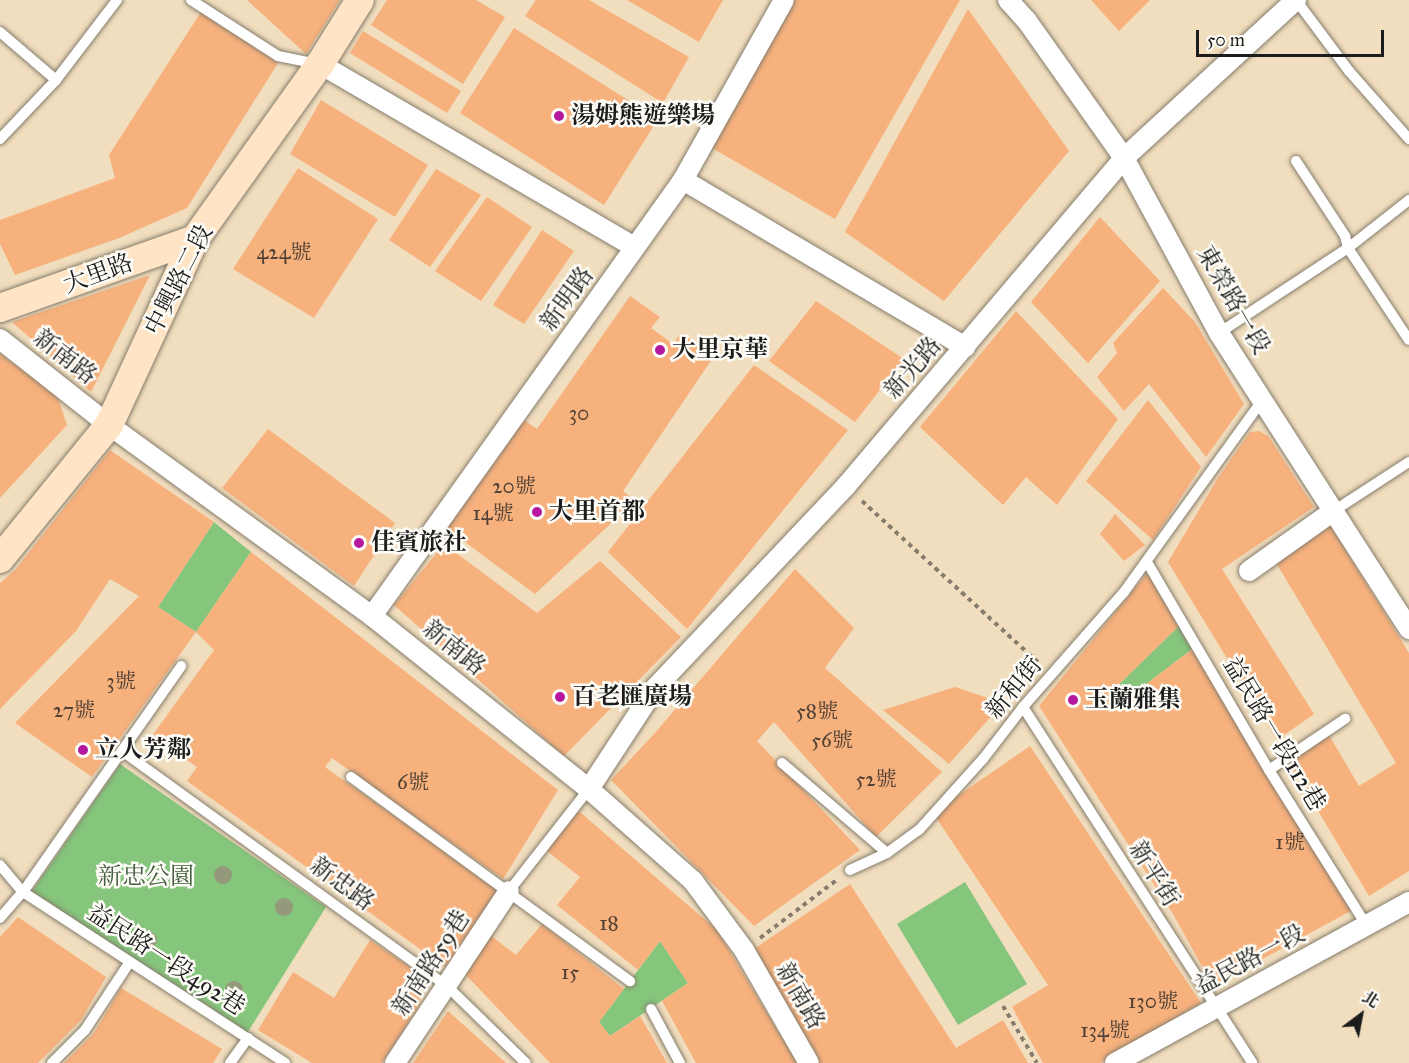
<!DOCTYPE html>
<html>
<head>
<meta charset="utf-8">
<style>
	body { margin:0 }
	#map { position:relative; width:1409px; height:1063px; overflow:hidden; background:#f1debe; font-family:"IM FELL Great Primer","Noto Serif TC",serif }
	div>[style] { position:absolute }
	.green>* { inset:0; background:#85c57c }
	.building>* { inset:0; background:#f6b17d }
	.path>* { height:4px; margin-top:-2px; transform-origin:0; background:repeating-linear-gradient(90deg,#867d6d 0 4.5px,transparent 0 9px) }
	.roads { filter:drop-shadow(0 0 2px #867d6d) drop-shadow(0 0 2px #867d6d) }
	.lane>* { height:10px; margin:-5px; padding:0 5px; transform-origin:5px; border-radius:5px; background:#fff }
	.street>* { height:20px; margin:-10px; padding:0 10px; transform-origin:10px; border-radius:10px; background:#fff }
	.secondary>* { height:28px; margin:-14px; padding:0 14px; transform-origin:14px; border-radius:14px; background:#ffe4c6 }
	.trees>* { width:18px; height:18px; margin:-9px; border-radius:50%; background:#93997a }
	.dots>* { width:16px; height:16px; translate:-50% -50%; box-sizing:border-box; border:3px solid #fdfcf7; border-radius:50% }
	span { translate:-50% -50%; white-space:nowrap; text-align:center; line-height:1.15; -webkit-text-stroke:5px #fdfcf7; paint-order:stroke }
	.number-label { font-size:21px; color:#524134 }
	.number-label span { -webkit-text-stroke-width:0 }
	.poi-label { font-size:24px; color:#1c1c1c; font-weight:700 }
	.left { translate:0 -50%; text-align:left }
	.street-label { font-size:24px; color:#1c1c1c }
	.park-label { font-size:24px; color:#466042 }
	.north { position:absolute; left:1331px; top:985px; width:60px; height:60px; -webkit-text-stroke:4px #fdfcf7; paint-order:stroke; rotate:32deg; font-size:16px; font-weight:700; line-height:24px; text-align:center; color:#1c1c1c }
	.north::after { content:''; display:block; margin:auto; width:21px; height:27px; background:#1c1c1c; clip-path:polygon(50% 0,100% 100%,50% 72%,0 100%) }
	.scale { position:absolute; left:1196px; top:30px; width:188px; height:27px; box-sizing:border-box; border:3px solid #1c1c1c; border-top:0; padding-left:8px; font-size:18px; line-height:21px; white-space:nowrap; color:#1c1c1c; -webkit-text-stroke:4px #fdfcf7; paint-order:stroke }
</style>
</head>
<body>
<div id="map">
	<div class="green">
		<i style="clip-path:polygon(214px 522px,251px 552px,196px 632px,158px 607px)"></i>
		<i style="clip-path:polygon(1181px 624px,1195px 647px,1116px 707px,1108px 695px)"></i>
		<i style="clip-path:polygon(120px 764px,326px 907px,246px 1035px,30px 894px)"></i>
		<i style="clip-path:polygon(965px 882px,1027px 984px,958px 1025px,897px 924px)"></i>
		<i style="clip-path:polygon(660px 941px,688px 983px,610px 1036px,599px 1022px)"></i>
	</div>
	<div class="building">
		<i style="clip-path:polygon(247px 0,340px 0,306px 54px)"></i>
		<i style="clip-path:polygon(387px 0,476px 0,505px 17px,463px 84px,371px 25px)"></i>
		<i style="clip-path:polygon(536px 0,589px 0,689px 57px,663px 103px,525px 16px)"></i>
		<i style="clip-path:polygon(627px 0,723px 0,699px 42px)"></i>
		<i style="clip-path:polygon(786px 0,960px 0,835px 219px,705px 144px)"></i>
		<i style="clip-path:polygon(1091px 0,1150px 0,1119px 31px)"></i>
		<i style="clip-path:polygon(968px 9px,1069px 151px,944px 301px,845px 232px)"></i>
		<i style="clip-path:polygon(201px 12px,278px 63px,187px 208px,119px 238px,15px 275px,0 244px,0 220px,115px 178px,109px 155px)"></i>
		<i style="clip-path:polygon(514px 28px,658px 119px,604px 205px,460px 113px)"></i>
		<i style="clip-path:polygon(363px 31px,461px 91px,447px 113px,350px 53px)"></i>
		<i style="clip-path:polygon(321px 100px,428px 165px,395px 217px,290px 154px)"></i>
		<i style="clip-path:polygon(298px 168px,378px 219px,314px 318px,233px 269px)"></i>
		<i style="clip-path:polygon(436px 169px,481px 195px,430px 267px,389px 240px)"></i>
		<i style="clip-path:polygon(487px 197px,532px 227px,481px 301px,435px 271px)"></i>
		<i style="clip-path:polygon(1100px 217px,1160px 281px,1088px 363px,1031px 302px)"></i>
		<i style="clip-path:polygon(542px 230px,574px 251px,524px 324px,493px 305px)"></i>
		<i style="clip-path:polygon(150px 275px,91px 392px,12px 322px)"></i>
		<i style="clip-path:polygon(1163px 288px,1195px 322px,1244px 404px,1206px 457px,1149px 384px,1124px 411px,1097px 377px,1117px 353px,1113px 343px)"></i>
		<i style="clip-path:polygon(630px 296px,660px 317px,651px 328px,673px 344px,681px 333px,714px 356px,623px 491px,635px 501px,535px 594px,441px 524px,524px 420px,537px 429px)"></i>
		<i style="clip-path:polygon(816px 301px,904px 359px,855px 422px,769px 361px)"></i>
		<i style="clip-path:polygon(1016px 311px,1118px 419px,1057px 505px,1026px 477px,1003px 505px,920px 427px)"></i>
		<i style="clip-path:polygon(0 354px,57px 395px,67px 425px,0 498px)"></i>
		<i style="clip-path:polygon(754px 365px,848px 430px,687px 629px,608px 552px)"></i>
		<i style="clip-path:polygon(1148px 400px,1201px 467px,1153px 540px,1086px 481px)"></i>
		<i style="clip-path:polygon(268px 429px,395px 523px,354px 586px,222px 488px)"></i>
		<i style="clip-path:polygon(1259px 431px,1268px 436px,1314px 507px,1222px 569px,1314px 714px,1277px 740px,1168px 562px,1218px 478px,1250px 432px)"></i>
		<i style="clip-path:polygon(110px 450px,214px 522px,158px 607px,196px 632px,92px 777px,15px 723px,139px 596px,110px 579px,76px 631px,0 709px,0 583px,15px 570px)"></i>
		<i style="clip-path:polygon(1115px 514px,1145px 545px,1124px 561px,1100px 534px)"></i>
		<i style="clip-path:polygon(1330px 525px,1409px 653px,1409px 871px,1369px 896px,1284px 754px,1326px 730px,1359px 786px,1396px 763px,1275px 561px)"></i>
		<i style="clip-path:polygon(444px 544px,537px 613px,600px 561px,681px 637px,564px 756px,394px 605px)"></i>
		<i style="clip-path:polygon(251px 552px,558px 790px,503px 879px,332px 758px,325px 767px,498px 890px,445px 967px,187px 781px,197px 767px,152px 736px,214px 650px,196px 632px)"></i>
		<i style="clip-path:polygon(795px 569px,854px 628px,825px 668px,942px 772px,876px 837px,774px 722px,757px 741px,860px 850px,754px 926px,611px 780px,654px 734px)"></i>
		<i style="clip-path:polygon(1148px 572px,1181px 624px,1108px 695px,1116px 707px,1195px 647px,1358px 907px,1213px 986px,1173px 914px,1039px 706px)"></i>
		<i style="clip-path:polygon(955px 687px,1003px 703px,949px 764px,883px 710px)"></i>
		<i style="clip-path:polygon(1030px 746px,1201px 1003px,1100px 1063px,1043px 1063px,1012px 1007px,1048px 985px,933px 813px)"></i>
		<i style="clip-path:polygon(574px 807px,717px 930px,797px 1063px,696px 1063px,662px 1001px,688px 983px,660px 941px,638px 970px,557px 905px,580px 877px,547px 851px)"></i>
		<i style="clip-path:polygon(850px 884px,956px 1048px,1003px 1020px,1028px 1063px,814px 1063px,751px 951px)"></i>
		<i style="clip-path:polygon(18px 917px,106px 977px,81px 1020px,38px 1063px,0 1063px,0 937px)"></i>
		<i style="clip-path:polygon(542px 924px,624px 989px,599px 1022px,610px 1036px,640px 1016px,667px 1063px,550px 1063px,464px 973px,490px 935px,516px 955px)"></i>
		<i style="clip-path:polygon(370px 940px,410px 967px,421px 985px,419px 1006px,382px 1063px,312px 1063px,258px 1030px,293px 972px,334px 998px)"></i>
		<i style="clip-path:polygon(121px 988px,222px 1049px,213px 1063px,64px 1063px,94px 1033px)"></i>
		<i style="clip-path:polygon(448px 1011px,506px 1063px,413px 1063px)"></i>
	</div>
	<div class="path">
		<i style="left:862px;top:501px;width:241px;rotate:42.5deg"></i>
		<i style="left:760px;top:938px;width:98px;rotate:-37.1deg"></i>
		<i style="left:1003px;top:1006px;width:66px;rotate:59.2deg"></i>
	</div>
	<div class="roads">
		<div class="lane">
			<i style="left:191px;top:0;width:103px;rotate:32.8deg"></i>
			<i style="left:278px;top:56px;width:41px;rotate:11.3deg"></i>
			<i style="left:1296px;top:0;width:89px;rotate:53.3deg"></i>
			<i style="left:1349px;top:71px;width:91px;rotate:48.6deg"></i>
			<i style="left:0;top:32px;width:74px;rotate:40.6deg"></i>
			<i style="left:0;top:139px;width:81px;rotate:-46.5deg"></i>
			<i style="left:56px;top:80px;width:101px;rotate:-52.7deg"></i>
			<i style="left:1296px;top:161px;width:90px;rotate:56.8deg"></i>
			<i style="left:1345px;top:236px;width:12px;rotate:76deg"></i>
			<i style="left:1348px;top:248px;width:110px;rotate:56.5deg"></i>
			<i style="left:1219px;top:333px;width:154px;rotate:-33.4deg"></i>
			<i style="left:1348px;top:248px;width:78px;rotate:-38.2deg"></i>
			<i style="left:1332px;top:512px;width:92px;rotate:-33deg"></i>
			<i style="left:1147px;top:562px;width:241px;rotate:59.6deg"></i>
			<i style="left:1269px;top:770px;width:184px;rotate:57.9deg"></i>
			<i style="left:1023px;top:707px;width:423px;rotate:57.2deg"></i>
			<i style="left:122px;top:751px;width:401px;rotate:35.9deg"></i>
			<i style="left:447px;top:986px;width:110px;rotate:44.3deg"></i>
			<i style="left:782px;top:763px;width:138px;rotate:40.6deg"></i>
			<i style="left:1269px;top:770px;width:92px;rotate:-33.9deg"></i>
			<i style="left:351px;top:777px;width:346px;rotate:36.2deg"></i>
			<i style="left:0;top:865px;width:35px;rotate:50deg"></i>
			<i style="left:23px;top:892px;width:313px;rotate:33.1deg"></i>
			<i style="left:850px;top:870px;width:41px;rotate:-24.7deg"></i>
			<i style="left:887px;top:853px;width:39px;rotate:-36deg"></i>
			<i style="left:919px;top:830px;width:96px;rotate:-48deg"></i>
			<i style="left:983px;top:759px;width:66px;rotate:-52.4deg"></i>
			<i style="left:1023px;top:707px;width:153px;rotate:-48.7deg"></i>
			<i style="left:1124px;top:592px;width:238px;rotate:-54.2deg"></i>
			<i style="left:509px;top:891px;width:130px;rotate:-51.9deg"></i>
			<i style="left:0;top:918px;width:35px;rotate:-49deg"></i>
			<i style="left:23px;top:892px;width:276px;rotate:-55deg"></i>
			<i style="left:651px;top:1009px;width:61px;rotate:61.8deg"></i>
			<i style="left:52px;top:1063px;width:47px;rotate:-45deg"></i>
			<i style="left:85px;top:1030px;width:80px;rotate:-56.7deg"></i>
			<i style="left:230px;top:1063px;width:31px;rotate:-54deg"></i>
		</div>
		<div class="street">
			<i style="left:1008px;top:0;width:28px;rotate:48deg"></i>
			<i style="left:1027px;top:21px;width:168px;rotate:54.7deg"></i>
			<i style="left:1124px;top:158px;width:199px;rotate:61.5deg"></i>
			<i style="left:1219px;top:333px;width:352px;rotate:57.3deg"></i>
			<i style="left:320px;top:64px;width:364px;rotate:30.2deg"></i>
			<i style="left:683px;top:180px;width:328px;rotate:30.6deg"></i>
			<i style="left:0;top:339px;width:139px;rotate:38.3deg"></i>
			<i style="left:109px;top:425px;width:325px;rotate:36deg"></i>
			<i style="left:372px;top:616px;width:278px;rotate:38.6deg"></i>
			<i style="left:589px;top:789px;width:139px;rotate:41.5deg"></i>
			<i style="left:693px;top:881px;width:86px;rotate:53.5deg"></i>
			<i style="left:744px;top:950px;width:130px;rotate:60.1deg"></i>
			<i style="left:1249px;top:571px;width:102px;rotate:-35.4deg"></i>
			<i style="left:372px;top:616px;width:536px;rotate:-54.5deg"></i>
			<i style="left:683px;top:180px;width:206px;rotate:-60.7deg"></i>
			<i style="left:589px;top:789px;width:121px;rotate:-56.8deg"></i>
			<i style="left:655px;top:688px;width:278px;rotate:-46.6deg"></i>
			<i style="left:846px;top:486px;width:430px;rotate:-49.7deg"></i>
			<i style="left:1124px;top:158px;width:234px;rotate:-42.6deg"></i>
			<i style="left:395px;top:1063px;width:206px;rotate:-56.5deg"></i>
			<i style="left:1115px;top:1063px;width:335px;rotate:-28.7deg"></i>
		</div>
		<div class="secondary">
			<i style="left:0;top:308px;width:207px;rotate:-19.5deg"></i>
			<i style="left:0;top:559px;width:173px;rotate:-50.9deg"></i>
			<i style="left:109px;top:425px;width:205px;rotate:-65.2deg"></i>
			<i style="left:195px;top:239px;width:215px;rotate:-54.5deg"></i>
			<i style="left:320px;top:64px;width:75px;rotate:-58deg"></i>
		</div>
	</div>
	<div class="trees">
		<i style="left:223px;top:875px"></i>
		<i style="left:284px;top:907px"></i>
		<i style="left:148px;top:940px"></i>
		<i style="left:234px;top:990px"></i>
	</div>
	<div class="dots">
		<i style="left:559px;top:116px;background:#b5179e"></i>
		<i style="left:660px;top:350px;background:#b5179e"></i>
		<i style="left:537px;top:512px;background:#b5179e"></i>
		<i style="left:359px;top:543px;background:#b5179e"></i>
		<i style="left:560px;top:697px;background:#b5179e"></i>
		<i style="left:1073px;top:700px;background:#b5179e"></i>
		<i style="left:83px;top:750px;background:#b5179e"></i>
	</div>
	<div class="number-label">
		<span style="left:284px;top:252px">424號</span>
		<span style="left:579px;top:413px">30</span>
		<span style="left:514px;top:486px">20號</span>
		<span style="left:493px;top:513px">14號</span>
		<span style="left:121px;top:681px">3號</span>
		<span style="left:74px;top:710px">27號</span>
		<span style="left:817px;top:711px">58號</span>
		<span style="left:832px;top:740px">56號</span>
		<span style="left:876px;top:779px">52號</span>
		<span style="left:413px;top:782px">6號</span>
		<span style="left:1290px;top:842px">1號</span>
		<span style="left:609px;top:923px">18</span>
		<span style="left:570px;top:972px">15</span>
		<span style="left:1153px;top:1001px">130號</span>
		<span style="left:1105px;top:1030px">134號</span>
	</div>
	<div class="poi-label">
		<span class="left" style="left:571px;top:116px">湯姆熊遊樂場</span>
		<span class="left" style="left:672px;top:350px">大里京華</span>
		<span class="left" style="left:549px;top:512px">大里首都</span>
		<span class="left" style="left:371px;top:543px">佳賓旅社</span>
		<span class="left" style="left:572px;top:697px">百老匯廣場</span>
		<span class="left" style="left:1085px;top:700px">玉蘭雅集</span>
		<span class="left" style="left:95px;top:750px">立人芳鄰</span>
	</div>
	<div class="street-label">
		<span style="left:98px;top:274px;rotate:-20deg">大里路</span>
		<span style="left:179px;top:280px;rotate:-63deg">中興路二段</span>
		<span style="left:567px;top:299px;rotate:-54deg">新明路</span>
		<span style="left:1233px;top:300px;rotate:60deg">東榮路一段</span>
		<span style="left:65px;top:357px;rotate:38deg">新南路</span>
		<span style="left:913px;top:368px;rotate:-49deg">新光路</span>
		<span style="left:454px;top:648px;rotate:39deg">新南路</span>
		<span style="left:1014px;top:688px;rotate:-50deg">新和街</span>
		<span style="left:1274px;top:734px;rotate:59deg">益民路一段112巷</span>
		<span style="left:1154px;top:874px;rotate:58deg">新平街</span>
		<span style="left:342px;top:884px;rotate:36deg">新忠路</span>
		<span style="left:166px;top:960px;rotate:33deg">益民路一段492巷</span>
		<span style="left:1250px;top:960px;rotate:-28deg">益民路一段</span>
		<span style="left:431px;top:963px;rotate:-57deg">新南路59巷</span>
		<span style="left:800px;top:996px;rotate:60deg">新南路</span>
	</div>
	<div class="park-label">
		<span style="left:146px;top:877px">新忠公園</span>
	</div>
	<div class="north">北</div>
	<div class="scale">50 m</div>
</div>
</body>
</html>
